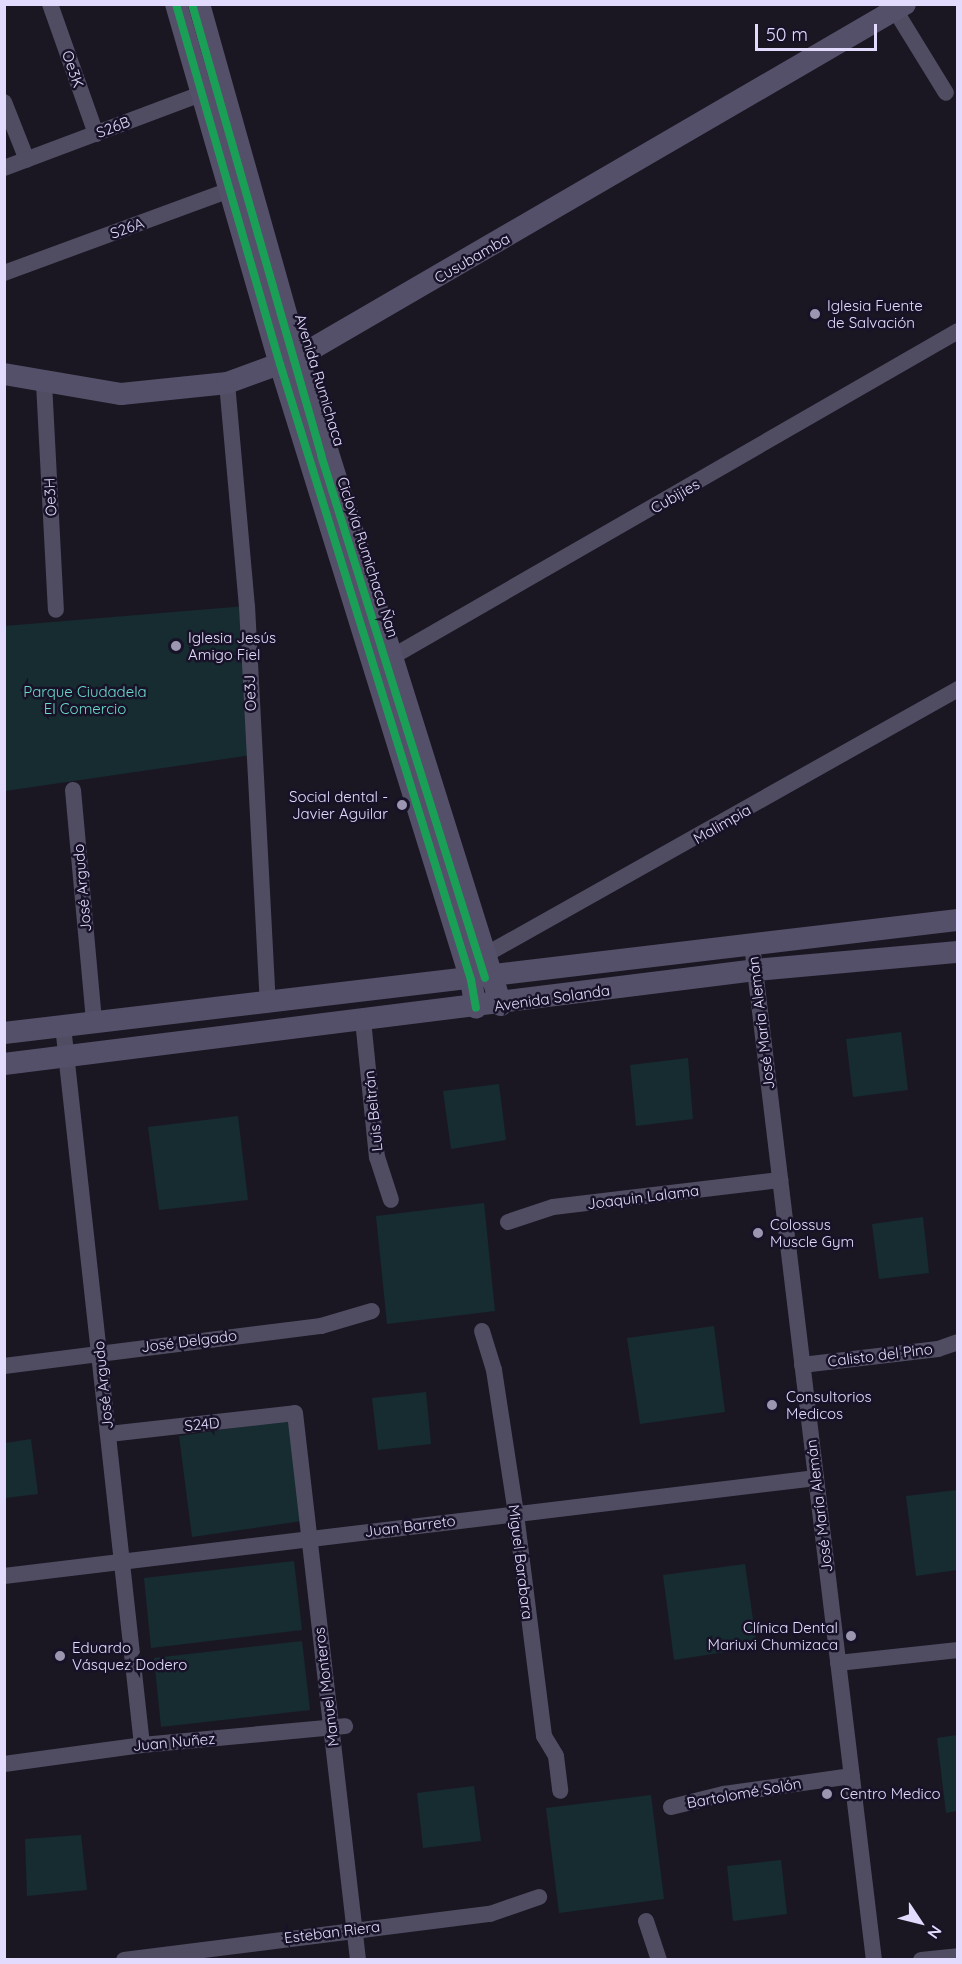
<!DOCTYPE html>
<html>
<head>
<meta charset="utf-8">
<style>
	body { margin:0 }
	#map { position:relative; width:962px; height:1964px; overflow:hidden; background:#1a1723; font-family:Quicksand,sans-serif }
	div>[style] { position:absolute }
	.green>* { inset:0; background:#162c30 }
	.street>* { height:16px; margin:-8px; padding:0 8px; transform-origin:8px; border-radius:8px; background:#504d63 }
	.secondary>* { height:22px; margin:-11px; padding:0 11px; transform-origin:11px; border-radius:11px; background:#555069 }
	.cycleway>* { height:8px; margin:-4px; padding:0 4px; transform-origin:4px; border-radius:4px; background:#1a9f57 }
	.dots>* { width:16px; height:16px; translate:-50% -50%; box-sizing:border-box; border:3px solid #181228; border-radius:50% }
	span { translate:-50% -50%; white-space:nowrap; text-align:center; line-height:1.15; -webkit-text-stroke:5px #181228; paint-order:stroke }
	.street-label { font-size:15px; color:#e3dbfd }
	.poi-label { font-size:15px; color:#e3dbfd }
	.left { translate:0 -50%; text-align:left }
	.right { translate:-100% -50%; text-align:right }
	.park-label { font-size:15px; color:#6adacb }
	.frame { position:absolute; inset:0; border:6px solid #e3dbfd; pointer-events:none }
	.north { position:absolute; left:890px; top:1892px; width:60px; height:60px; -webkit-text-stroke:4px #181228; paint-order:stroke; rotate:125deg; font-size:16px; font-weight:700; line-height:24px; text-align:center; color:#e3dbfd }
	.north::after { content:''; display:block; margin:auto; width:21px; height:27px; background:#e3dbfd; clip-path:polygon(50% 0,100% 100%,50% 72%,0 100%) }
	.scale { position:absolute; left:755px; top:24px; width:122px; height:27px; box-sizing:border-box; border:3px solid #e3dbfd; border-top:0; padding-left:8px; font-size:18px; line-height:21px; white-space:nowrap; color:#e3dbfd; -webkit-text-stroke:4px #181228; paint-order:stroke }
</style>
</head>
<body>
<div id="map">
	<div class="green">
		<i style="clip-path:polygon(246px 606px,252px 755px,5px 791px,4px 626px)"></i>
		<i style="clip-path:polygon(901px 1032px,908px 1090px,853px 1097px,846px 1039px)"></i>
		<i style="clip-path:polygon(688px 1058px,693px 1119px,636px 1126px,630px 1065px)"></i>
		<i style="clip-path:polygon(499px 1084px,506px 1140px,451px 1149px,443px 1091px)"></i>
		<i style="clip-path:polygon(238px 1116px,248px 1200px,159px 1210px,148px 1127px)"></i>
		<i style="clip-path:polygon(484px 1203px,495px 1311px,387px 1324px,376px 1216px)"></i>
		<i style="clip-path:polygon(923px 1217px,929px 1273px,879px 1279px,872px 1224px)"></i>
		<i style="clip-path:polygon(714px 1326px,725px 1412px,640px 1424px,627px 1338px)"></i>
		<i style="clip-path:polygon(426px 1392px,431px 1444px,378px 1450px,372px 1398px)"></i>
		<i style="clip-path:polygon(288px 1420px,302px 1521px,192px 1537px,179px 1436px)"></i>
		<i style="clip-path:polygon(31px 1439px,38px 1494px,5px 1498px,5px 1443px)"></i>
		<i style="clip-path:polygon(957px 1490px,957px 1570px,916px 1576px,906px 1496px)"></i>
		<i style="clip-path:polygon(294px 1561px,302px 1630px,151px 1648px,144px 1578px)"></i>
		<i style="clip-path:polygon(745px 1564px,757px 1647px,674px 1660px,663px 1575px)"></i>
		<i style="clip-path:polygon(302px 1641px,310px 1710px,161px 1727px,154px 1658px)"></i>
		<i style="clip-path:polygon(957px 1735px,957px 1811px,946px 1813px,937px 1738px)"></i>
		<i style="clip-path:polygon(474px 1786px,481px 1841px,423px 1848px,417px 1793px)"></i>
		<i style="clip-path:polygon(651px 1795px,664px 1899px,559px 1913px,546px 1808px)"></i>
		<i style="clip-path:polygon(81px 1835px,87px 1890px,27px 1896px,25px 1839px)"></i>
		<i style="clip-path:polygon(781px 1860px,787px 1914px,733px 1921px,727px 1866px)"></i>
	</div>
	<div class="street">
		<i style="left:50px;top:4px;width:138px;rotate:70.5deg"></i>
		<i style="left:895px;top:10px;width:97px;rotate:58.4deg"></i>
		<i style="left:4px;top:102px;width:62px;rotate:68.4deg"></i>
		<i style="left:4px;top:168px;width:221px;rotate:-20.6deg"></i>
		<i style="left:4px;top:273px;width:252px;rotate:-20.2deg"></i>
		<i style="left:44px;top:383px;width:227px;rotate:87deg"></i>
		<i style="left:227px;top:383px;width:224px;rotate:84.9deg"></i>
		<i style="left:247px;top:606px;width:399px;rotate:87deg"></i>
		<i style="left:390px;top:658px;width:655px;rotate:-29.93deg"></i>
		<i style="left:73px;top:790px;width:233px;rotate:84.8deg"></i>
		<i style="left:752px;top:945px;width:1022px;rotate:83.15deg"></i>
		<i style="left:485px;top:955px;width:543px;rotate:-29.35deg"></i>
		<i style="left:363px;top:1020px;width:138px;rotate:84.2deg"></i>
		<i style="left:377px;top:1157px;width:45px;rotate:72deg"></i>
		<i style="left:63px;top:1026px;width:723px;rotate:83.73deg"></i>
		<i style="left:508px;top:1222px;width:47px;rotate:-18.4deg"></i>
		<i style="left:553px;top:1207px;width:229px;rotate:-6.8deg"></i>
		<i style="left:482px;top:1331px;width:41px;rotate:72.9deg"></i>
		<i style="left:494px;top:1370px;width:146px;rotate:81.3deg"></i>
		<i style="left:516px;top:1514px;width:224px;rotate:82.8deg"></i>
		<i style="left:544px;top:1736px;width:23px;rotate:59deg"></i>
		<i style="left:556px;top:1756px;width:35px;rotate:83deg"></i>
		<i style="left:802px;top:1365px;width:137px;rotate:-6.7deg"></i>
		<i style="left:938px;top:1349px;width:21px;rotate:-19deg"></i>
		<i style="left:4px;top:1366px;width:320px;rotate:-7.2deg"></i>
		<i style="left:321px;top:1326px;width:53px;rotate:-16.4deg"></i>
		<i style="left:109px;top:1434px;width:187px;rotate:-6.4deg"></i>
		<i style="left:295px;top:1413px;width:551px;rotate:83.43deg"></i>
		<i style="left:4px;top:1576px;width:818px;rotate:-6.88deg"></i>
		<i style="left:838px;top:1663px;width:121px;rotate:-6.2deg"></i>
		<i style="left:4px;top:1764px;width:139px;rotate:-7.8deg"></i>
		<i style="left:142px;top:1745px;width:204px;rotate:-5.3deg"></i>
		<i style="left:671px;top:1807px;width:55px;rotate:-13.8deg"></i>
		<i style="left:724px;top:1794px;width:129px;rotate:-8deg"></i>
		<i style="left:646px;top:1921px;width:41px;rotate:71.6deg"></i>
		<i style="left:124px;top:1960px;width:369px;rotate:-7.2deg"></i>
		<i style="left:490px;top:1914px;width:52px;rotate:-19.1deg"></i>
		<i style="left:921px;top:1960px;width:37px;rotate:-6deg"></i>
	</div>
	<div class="secondary">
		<i style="left:176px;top:4px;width:375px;rotate:73.9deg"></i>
		<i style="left:280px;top:364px;width:645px;rotate:72.77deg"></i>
		<i style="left:471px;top:980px;width:28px;rotate:80deg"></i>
		<i style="left:199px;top:4px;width:367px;rotate:74.3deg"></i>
		<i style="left:298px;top:357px;width:679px;rotate:72.61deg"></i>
		<i style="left:4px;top:374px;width:119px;rotate:9.7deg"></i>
		<i style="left:121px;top:394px;width:107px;rotate:-5.9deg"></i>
		<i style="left:227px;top:383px;width:76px;rotate:-20.1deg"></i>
		<i style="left:298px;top:357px;width:702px;rotate:-30.18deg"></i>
		<i style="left:4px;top:1033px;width:961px;rotate:-6.76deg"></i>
		<i style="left:4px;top:1064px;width:757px;rotate:-7.13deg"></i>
		<i style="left:755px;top:970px;width:204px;rotate:-5.1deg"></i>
	</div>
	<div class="cycleway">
		<i style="left:176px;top:4px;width:375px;rotate:73.9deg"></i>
		<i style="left:280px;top:364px;width:645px;rotate:72.77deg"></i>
		<i style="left:471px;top:980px;width:28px;rotate:80deg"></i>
		<i style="left:192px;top:4px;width:469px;rotate:74deg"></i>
		<i style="left:321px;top:455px;width:548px;rotate:72.59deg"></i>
	</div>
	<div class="dots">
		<i style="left:815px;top:314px;background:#9d96b1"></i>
		<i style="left:176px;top:646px;background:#9d96b1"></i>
		<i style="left:402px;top:805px;background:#9d96b1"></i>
		<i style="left:758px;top:1233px;background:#9d96b1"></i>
		<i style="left:772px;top:1405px;background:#9d96b1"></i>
		<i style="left:851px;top:1636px;background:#9d96b1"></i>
		<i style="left:60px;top:1656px;background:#9d96b1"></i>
		<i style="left:827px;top:1794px;background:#9d96b1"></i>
	</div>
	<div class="street-label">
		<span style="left:73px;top:69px;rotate:71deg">Oe3K</span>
		<span style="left:113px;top:127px;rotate:-21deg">S26B</span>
		<span style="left:127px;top:228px;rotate:-20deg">S26A</span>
		<span style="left:472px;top:258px;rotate:-30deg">Cusubamba</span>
		<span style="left:320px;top:380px;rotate:73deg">Avenida Rumichaca</span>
		<span style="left:675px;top:496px;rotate:-30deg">Cubijies</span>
		<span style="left:50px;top:497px;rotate:-93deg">Oe3H</span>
		<span style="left:368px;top:557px;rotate:72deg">Ciclovía Rumichaca Ñan</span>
		<span style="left:250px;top:693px;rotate:-92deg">Oe3J</span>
		<span style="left:722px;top:824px;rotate:-30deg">Malimpia</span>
		<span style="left:82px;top:888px;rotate:-95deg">José Argudo</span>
		<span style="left:552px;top:998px;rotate:-8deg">Avenida Solanda</span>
		<span style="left:761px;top:1023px;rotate:-97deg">José María Alemán</span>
		<span style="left:373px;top:1111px;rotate:-96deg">Luis Beltrán</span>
		<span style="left:643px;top:1197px;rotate:-7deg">Joaquin Lalama</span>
		<span style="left:189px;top:1341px;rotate:-7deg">José Delgado</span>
		<span style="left:880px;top:1355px;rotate:-7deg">Calisto del Pino</span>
		<span style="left:103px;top:1385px;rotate:-96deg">José Argudo</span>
		<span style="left:202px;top:1424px;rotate:-6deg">S24D</span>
		<span style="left:819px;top:1506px;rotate:-97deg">José María Alemán</span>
		<span style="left:410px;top:1526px;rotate:-7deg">Juan Barreto</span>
		<span style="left:521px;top:1562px;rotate:83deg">Miguel Barabara</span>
		<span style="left:326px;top:1687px;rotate:-97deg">Manuel Monteros</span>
		<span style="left:174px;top:1742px;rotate:-5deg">Juan Nuñez</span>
		<span style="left:744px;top:1793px;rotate:-10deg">Bartolomé Solón</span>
		<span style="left:332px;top:1932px;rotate:-7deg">Esteban Riera</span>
	</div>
	<div class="poi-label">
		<span class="left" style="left:827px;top:314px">Iglesia Fuente<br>de Salvación</span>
		<span class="left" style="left:188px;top:646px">Iglesia Jesús<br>Amigo Fiel</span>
		<span class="right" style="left:388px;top:805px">Social dental -<br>Javier Aguilar</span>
		<span class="left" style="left:770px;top:1233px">Colossus<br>Muscle Gym</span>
		<span class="left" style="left:786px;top:1405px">Consultorios<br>Medicos</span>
		<span class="right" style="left:838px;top:1636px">Clínica Dental<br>Mariuxi Chumizaca</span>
		<span class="left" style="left:72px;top:1656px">Eduardo<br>Vásquez Dodero</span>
		<span class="left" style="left:840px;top:1794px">Centro Medico</span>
	</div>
	<div class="park-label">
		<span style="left:85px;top:700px">Parque Ciudadela<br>El Comercio</span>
	</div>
	<div class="frame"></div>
	<div class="north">N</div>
	<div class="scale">50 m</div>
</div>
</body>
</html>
